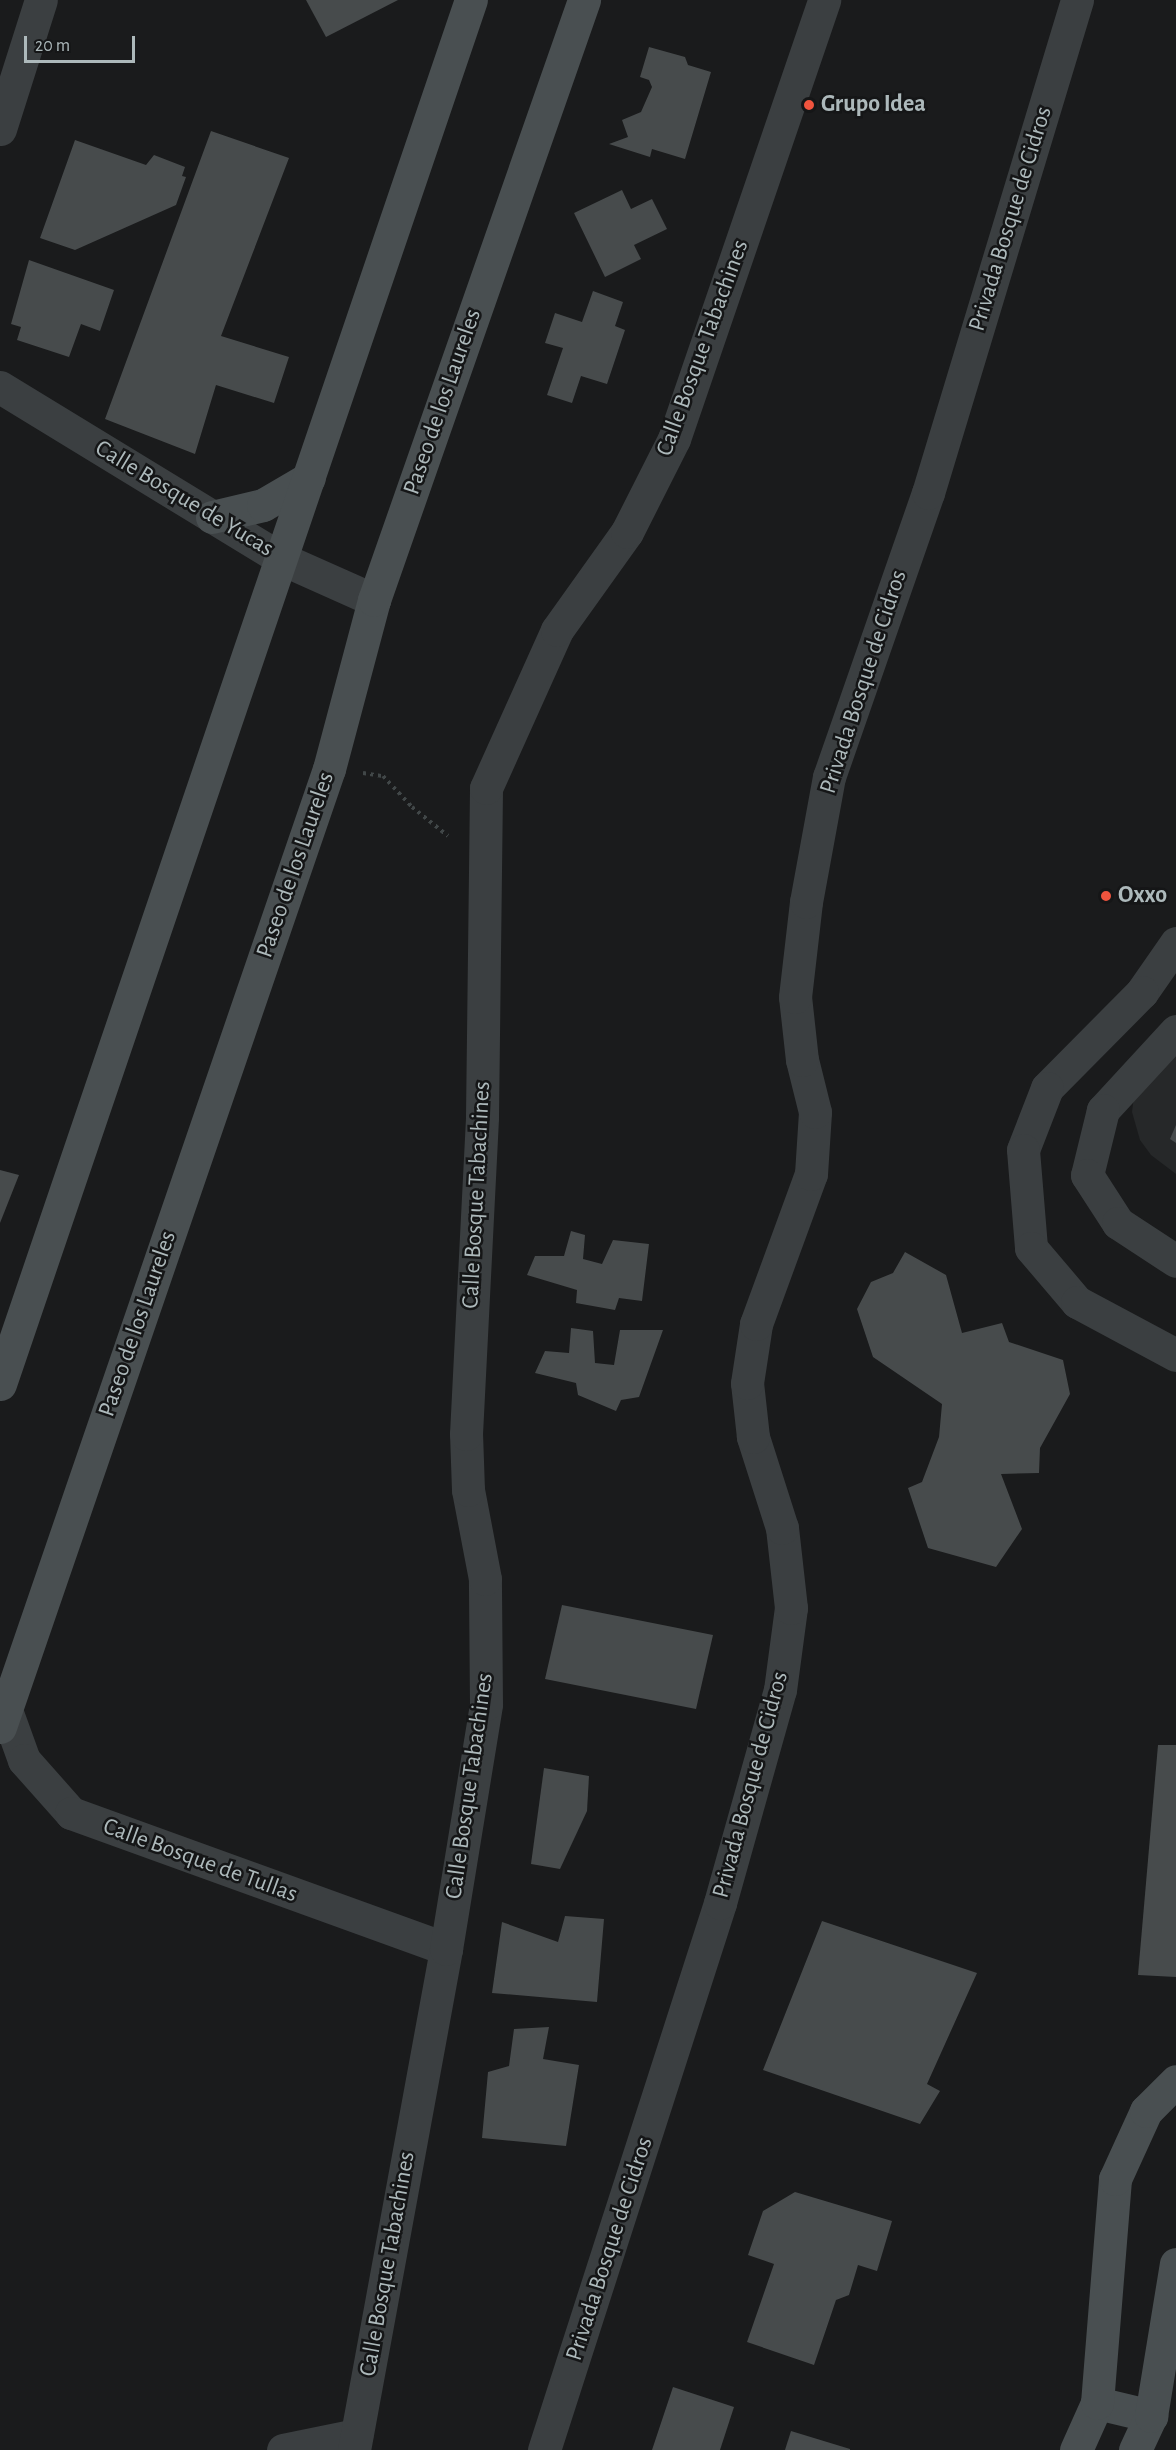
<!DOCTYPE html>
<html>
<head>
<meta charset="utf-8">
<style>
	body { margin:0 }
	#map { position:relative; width:1176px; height:2450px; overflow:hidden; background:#1a1b1c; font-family:"Alegreya Sans",sans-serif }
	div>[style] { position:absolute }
	.built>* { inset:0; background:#262829 }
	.building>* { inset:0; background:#474b4c }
	.path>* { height:4px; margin-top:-2px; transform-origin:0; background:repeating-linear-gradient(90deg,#414748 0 3px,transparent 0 7.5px) }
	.street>* { height:33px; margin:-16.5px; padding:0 16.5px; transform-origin:16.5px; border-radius:16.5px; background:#3b3f41 }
	.secondary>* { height:33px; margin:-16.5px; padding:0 16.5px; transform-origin:16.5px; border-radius:16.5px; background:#494f51 }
	.dots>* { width:16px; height:16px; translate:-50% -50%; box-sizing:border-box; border:3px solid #151617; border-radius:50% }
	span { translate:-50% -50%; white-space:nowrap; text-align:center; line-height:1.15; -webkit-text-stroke:5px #151617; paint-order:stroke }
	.poi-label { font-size:24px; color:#adb9bb; font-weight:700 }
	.left { translate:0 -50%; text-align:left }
	.street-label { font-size:24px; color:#adb9bb }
	.scale { position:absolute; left:24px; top:36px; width:111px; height:27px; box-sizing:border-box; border:3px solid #adb9bb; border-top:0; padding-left:8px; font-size:18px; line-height:21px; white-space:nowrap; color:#adb9bb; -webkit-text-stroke:4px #151617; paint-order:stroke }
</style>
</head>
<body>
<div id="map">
	<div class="built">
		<i style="clip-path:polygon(1176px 1044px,1176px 1174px,1151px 1155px,1140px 1140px,1132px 1112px,1134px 1096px)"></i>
	</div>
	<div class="building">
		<i style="clip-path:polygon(306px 0,398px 0,326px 37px)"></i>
		<i style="clip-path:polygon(649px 47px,685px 57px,688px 65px,711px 72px,685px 159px,652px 149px,650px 157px,609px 144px,628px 137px,622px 120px,641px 112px,652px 87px,649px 80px,640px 77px)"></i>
		<i style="clip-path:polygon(211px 131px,289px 158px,221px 336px,289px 357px,274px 403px,216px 385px,195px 454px,105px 419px)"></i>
		<i style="clip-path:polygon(75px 140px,146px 165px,154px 155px,185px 167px,182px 176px,186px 177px,176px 205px,75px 250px,40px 238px)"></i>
		<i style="clip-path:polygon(622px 190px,631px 209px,652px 199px,667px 229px,634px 245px,641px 259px,605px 277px,574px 213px)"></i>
		<i style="clip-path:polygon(29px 260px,114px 290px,100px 331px,81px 324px,69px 357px,17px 340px,21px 327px,11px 324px)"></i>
		<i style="clip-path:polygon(593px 291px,623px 302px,615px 326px,625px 330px,607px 384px,581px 376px,572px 403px,547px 395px,563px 348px,545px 343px,555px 313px,582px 322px)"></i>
		<i style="clip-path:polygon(1176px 1125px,1176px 1143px,1170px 1139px)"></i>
		<i style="clip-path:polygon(0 1170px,19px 1175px,0 1223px)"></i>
		<i style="clip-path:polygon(571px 1231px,585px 1235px,583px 1259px,602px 1264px,613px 1240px,649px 1244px,642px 1301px,619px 1298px,615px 1310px,576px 1303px,577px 1290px,527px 1275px,535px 1256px,564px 1256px)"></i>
		<i style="clip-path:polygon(905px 1252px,946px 1275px,962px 1333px,1002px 1323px,1009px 1342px,1063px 1360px,1070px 1394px,1040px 1448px,1039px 1473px,1001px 1474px,1022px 1529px,996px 1567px,928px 1548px,908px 1488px,922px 1482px,939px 1437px,942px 1404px,873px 1357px,857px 1309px,871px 1282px,893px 1273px)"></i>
		<i style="clip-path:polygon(571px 1328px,593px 1331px,595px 1363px,614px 1365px,620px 1330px,663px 1330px,639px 1397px,621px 1400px,616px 1411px,578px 1395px,576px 1383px,535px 1373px,545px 1351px,569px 1353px)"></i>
		<i style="clip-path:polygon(562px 1605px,713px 1635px,696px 1709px,545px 1679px)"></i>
		<i style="clip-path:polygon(1158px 1745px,1176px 1745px,1176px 1977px,1138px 1975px)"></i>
		<i style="clip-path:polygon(544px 1768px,589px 1776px,587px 1811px,560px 1869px,531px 1864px)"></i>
		<i style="clip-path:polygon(565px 1916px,604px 1919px,597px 2002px,492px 1993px,502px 1922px,558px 1942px)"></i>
		<i style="clip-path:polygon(822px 1921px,977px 1973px,927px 2084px,940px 2091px,920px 2124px,763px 2070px)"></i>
		<i style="clip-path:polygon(549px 2027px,543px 2059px,579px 2065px,566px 2146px,482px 2138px,488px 2072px,509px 2066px,514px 2029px)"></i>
		<i style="clip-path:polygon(795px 2192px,892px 2221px,877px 2271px,858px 2265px,849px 2295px,836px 2300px,814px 2365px,747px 2342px,774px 2264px,748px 2255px,763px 2211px)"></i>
		<i style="clip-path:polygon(673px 2387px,734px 2407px,720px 2450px,652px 2450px)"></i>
		<i style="clip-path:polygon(791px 2431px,850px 2449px,850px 2450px,785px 2450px)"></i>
	</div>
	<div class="path">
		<i style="left:363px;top:773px;width:20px;rotate:9deg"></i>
		<i style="left:383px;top:776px;width:42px;rotate:46.9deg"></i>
		<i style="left:412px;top:807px;width:46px;rotate:38.9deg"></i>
	</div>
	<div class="street">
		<i style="left:0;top:129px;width:135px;rotate:-72.4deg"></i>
		<i style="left:0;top:387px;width:330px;rotate:31.4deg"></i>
		<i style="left:282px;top:559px;width:101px;rotate:24deg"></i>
		<i style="left:1176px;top:943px;width:60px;rotate:124.8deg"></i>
		<i style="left:1142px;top:992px;width:135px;rotate:134.7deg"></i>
		<i style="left:1047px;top:1088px;width:66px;rotate:111.2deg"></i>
		<i style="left:1023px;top:1150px;width:98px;rotate:85.3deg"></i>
		<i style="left:1031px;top:1248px;width:71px;rotate:49.6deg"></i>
		<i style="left:1077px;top:1302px;width:112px;rotate:28.2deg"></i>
		<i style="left:1176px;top:1031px;width:108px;rotate:132.7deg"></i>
		<i style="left:1103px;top:1110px;width:67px;rotate:103.8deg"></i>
		<i style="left:1087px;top:1175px;width:57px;rotate:57.1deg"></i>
		<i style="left:1118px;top:1223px;width:69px;rotate:33.2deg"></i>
		<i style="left:6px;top:1710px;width:53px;rotate:70.2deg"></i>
		<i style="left:24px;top:1760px;width:71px;rotate:48.4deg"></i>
		<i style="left:71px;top:1813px;width:399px;rotate:19.9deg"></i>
		<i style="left:283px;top:2450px;width:75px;rotate:-11.6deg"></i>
		<i style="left:354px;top:2450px;width:509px;rotate:-79.59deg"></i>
		<i style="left:446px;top:1949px;width:248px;rotate:-80.7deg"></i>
		<i style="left:486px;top:1704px;width:125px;rotate:-90.5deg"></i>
		<i style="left:485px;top:1579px;width:91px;rotate:-100.8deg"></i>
		<i style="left:468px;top:1490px;width:56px;rotate:-92deg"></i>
		<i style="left:466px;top:1434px;width:317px;rotate:-87.1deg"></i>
		<i style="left:482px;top:1117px;width:329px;rotate:-89.3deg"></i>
		<i style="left:486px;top:788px;width:173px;rotate:-65.8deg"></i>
		<i style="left:557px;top:630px;width:120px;rotate:-54.5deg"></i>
		<i style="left:627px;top:532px;width:104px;rotate:-63.2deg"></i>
		<i style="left:674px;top:439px;width:464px;rotate:-71.1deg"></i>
		<i style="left:544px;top:2450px;width:575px;rotate:-72.16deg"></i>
		<i style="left:720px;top:1903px;width:221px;rotate:-74.3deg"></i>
		<i style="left:780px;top:1690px;width:83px;rotate:-82.4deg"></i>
		<i style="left:791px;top:1608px;width:81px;rotate:-96.4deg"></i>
		<i style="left:782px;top:1528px;width:96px;rotate:-107.7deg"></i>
		<i style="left:753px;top:1437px;width:54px;rotate:-96.3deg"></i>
		<i style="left:747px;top:1383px;width:60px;rotate:-81.3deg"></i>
		<i style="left:756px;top:1324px;width:160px;rotate:-69.9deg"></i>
		<i style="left:811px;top:1174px;width:62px;rotate:-86.3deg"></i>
		<i style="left:815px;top:1112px;width:54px;rotate:-104deg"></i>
		<i style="left:802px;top:1060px;width:63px;rotate:-96.3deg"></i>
		<i style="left:795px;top:997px;width:96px;rotate:-83.4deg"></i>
		<i style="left:806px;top:902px;width:127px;rotate:-79.6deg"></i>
		<i style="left:829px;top:777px;width:301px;rotate:-70.8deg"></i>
		<i style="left:928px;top:493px;width:515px;rotate:-73.18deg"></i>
	</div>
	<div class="secondary">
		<i style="left:212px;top:517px;width:52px;rotate:-13.2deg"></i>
		<i style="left:263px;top:505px;width:53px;rotate:-30.4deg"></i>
		<i style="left:0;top:1384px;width:1462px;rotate:-71.21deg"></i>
		<i style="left:0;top:1727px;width:1013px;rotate:-71.05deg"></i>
		<i style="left:329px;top:769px;width:175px;rotate:-75.1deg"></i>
		<i style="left:374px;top:600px;width:636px;rotate:-70.71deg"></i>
		<i style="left:1097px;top:2403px;width:56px;rotate:13.5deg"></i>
		<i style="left:1076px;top:2450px;width:51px;rotate:-65.9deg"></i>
		<i style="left:1097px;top:2403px;width:225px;rotate:-85.4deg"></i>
		<i style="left:1115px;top:2179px;width:75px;rotate:-65.5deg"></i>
		<i style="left:1146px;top:2111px;width:42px;rotate:-45deg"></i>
		<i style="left:1135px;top:2450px;width:38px;rotate:-65deg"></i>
		<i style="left:1151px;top:2416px;width:154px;rotate:-80.7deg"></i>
	</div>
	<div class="dots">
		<i style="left:809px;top:105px;background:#f0543e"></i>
		<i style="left:1106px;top:896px;background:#f0543e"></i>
	</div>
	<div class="poi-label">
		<span class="left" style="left:821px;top:105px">Grupo Idea</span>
		<span class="left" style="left:1118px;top:896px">Oxxo</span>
	</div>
	<div class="street-label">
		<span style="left:1011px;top:219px;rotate:-73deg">Privada Bosque de Cidros</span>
		<span style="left:703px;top:348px;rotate:-70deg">Calle Bosque Tabachines</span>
		<span style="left:443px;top:402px;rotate:-71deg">Paseo de los Laureles</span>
		<span style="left:184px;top:499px;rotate:31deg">Calle Bosque de Yucas</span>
		<span style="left:864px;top:682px;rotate:-72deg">Privada Bosque de Cidros</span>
		<span style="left:296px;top:865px;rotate:-71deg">Paseo de los Laureles</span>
		<span style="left:477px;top:1195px;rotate:-87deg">Calle Bosque Tabachines</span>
		<span style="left:138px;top:1324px;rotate:-71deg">Paseo de los Laureles</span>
		<span style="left:751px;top:1785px;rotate:-75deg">Privada Bosque de Cidros</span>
		<span style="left:470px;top:1786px;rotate:-82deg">Calle Bosque Tabachines</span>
		<span style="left:200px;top:1861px;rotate:20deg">Calle Bosque de Tullas</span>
		<span style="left:610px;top:2249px;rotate:-72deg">Privada Bosque de Cidros</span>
		<span style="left:388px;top:2264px;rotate:-80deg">Calle Bosque Tabachines</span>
	</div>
	<div class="scale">20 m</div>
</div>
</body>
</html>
